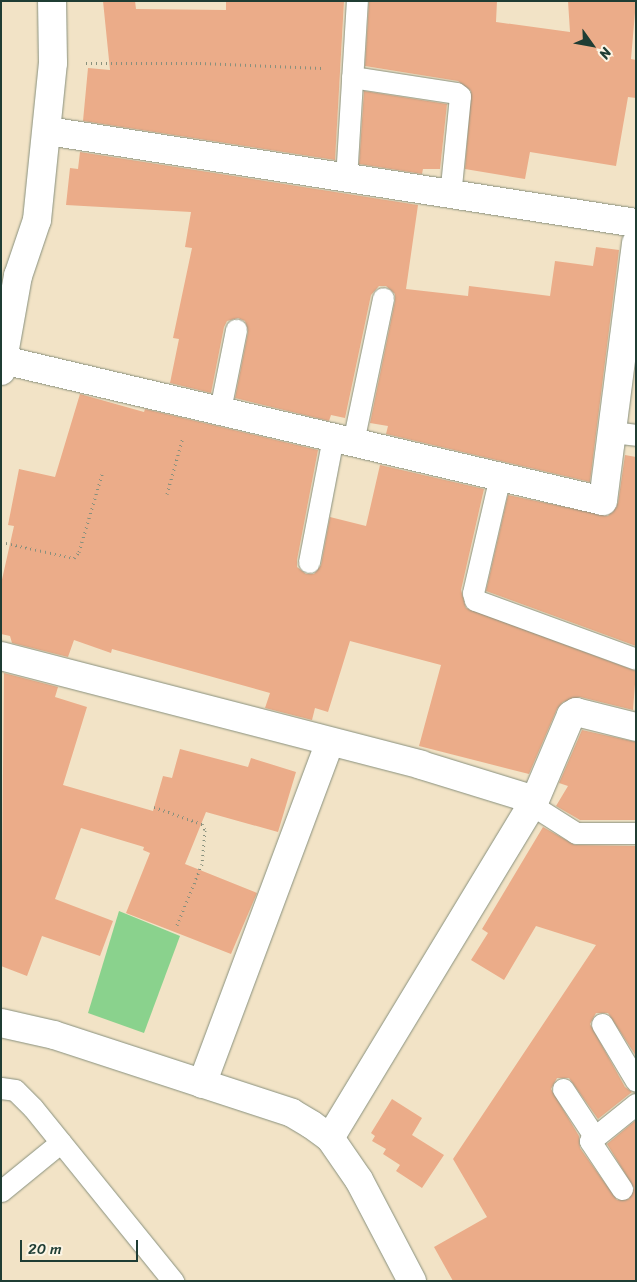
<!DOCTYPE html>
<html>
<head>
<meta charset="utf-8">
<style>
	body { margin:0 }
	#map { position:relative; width:637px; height:1282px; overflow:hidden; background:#f2e3c6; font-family:Sriracha,sans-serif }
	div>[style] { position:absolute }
	.green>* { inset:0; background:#8ad28d }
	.building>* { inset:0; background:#ebac89 }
	.path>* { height:3px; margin-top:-1.5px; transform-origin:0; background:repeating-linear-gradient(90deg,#88907d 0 1px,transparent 0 5px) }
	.roads { filter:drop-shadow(0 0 1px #88907d) drop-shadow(0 0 1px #88907d) }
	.service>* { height:21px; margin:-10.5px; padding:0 10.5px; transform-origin:10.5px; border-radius:10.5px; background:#fff }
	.minor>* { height:28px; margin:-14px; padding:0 14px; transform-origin:14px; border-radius:14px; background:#fff }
	.tertiary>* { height:28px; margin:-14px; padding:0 14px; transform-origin:14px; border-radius:14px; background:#fff }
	span { translate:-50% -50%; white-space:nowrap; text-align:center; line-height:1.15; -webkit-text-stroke:5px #fcf5e5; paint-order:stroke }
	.frame { position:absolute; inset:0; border:2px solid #1f3d34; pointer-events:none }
	.north { position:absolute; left:567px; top:20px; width:50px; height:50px; -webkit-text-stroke:4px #fcf5e5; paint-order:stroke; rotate:122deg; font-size:14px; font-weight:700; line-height:20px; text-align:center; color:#1f3d34 }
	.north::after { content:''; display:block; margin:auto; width:18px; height:22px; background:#1f3d34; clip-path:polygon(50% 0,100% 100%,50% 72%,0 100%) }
	.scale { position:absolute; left:20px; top:1240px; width:118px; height:22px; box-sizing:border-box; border:2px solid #1f3d34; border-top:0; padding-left:6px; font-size:15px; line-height:18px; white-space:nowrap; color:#1f3d34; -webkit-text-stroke:4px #fcf5e5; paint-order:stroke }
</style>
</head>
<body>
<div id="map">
	<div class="green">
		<i style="clip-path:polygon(119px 911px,180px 936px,144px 1033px,88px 1013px)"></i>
	</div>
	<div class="building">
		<i style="clip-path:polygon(103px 1px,135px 1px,136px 9px,226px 10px,226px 1px,344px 1px,335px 160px,83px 121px,88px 68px,110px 70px)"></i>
		<i style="clip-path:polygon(369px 1px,497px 1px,496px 22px,570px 32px,568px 1px,636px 1px,631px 59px,636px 60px,636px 98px,628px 97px,616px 166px,530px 152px,525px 179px,465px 169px,471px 91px,458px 81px,365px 66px)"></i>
		<i style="clip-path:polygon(364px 91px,447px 104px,440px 169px,423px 169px,422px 174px,359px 164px)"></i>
		<i style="clip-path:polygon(80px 152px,418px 205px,406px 289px,468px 296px,469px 286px,550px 296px,555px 261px,593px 266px,596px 247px,619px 250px,590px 482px,386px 434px,388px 426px,370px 423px,395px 301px,395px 294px,386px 286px,379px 286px,371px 295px,345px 418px,331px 415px,329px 421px,235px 398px,248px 332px,245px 321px,238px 318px,227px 321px,224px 327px,211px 393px,170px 383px,179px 339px,173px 338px,192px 248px,185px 247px,191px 212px,66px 205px,70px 168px,78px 169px)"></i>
		<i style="clip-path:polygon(80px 394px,144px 412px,145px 409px,318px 450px,297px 560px,297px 567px,306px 574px,314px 574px,321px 565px,330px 517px,366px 526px,380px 465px,484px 489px,461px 590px,466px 608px,636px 671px,633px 710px,580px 697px,563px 702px,557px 709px,529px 774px,419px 746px,441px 665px,350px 641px,328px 712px,315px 708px,312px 720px,265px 708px,270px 693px,112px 649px,111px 653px,74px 640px,68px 657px,12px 643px,10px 636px,1px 634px,1px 584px,14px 526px,8px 525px,19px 469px,55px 477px)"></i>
		<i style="clip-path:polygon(625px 455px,636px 457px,636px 646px,486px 591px,508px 495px,608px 516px,618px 503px)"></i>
		<i style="clip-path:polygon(4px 673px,58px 687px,55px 697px,87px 707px,63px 785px,153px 811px,163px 776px,172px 778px,180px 749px,248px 767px,251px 758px,296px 772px,278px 832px,206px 812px,185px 864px,257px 893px,231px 954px,126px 913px,150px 853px,143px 850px,144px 847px,81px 828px,55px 899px,113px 921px,100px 956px,42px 936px,27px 976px,1px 966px)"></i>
		<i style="clip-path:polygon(582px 730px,636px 742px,636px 820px,580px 820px,556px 806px,568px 786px,559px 783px)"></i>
		<i style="clip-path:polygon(543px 827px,575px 845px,636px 846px,636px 1056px,608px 1013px,596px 1013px,590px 1024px,625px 1087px,632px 1092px,598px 1119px,569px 1078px,557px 1078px,551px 1089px,579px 1136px,580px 1148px,617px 1200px,629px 1199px,634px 1188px,607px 1144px,636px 1120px,636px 1281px,453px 1281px,434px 1247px,487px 1217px,453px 1159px,596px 945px,536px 926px,504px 980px,471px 960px,488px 933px,482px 929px)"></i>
		<i style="clip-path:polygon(392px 1099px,422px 1118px,412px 1135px,444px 1155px,422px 1188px,396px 1171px,400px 1165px,383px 1154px,386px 1149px,372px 1141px,375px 1136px,371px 1133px)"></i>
	</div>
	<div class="path">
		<i style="left:86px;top:63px;width:114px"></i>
		<i style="left:200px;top:63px;width:122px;rotate:2.3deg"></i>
		<i style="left:167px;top:494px;width:59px;rotate:-74.3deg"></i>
		<i style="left:1px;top:542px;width:75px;rotate:12.4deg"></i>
		<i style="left:74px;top:558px;width:8px;rotate:-50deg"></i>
		<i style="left:79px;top:552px;width:84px;rotate:-73.5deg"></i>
		<i style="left:154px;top:807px;width:51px;rotate:19.5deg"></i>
		<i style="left:202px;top:824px;width:7px;rotate:63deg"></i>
		<i style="left:205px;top:830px;width:34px;rotate:95deg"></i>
		<i style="left:202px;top:864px;width:66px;rotate:112.3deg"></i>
	</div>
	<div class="roads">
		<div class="service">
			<i style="left:352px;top:77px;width:105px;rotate:8.7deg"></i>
			<i style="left:456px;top:93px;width:5px;rotate:37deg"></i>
			<i style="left:460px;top:96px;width:100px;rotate:95.7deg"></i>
			<i style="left:346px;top:179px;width:178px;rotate:-86.5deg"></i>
			<i style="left:220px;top:410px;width:82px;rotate:-78.7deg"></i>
			<i style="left:613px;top:432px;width:23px;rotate:7deg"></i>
			<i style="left:353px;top:442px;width:147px;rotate:-78.2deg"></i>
			<i style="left:500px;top:476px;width:120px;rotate:103deg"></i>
			<i style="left:473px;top:593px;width:7px;rotate:74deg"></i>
			<i style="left:475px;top:600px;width:171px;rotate:20.1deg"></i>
			<i style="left:309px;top:562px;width:127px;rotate:-79.1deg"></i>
			<i style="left:532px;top:805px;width:52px;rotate:32.5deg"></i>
			<i style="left:576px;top:833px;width:60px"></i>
			<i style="left:602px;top:1024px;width:66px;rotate:59.2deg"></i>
			<i style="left:1px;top:1088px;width:14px;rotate:8deg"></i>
			<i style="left:15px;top:1090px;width:25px;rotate:45deg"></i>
			<i style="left:33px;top:1108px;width:223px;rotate:51deg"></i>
			<i style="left:563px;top:1089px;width:56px;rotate:56.6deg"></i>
			<i style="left:622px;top:1189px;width:58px;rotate:-123.7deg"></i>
			<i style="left:590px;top:1141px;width:59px;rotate:-38.8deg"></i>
			<i style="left:1px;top:1191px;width:77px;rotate:-39.2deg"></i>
		</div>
		<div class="minor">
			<i style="left:48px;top:131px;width:595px;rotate:8.89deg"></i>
			<i style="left:3px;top:360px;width:616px;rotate:13.22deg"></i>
			<i style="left:603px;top:501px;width:260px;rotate:-82.7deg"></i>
			<i style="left:1px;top:371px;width:97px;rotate:-79.9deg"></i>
			<i style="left:18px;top:276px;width:59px;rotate:-71.3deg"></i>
			<i style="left:37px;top:220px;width:158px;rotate:-84.2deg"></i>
			<i style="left:53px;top:63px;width:62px;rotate:-90.9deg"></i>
			<i style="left:1px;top:656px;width:434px;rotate:14.5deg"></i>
			<i style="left:421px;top:765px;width:119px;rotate:17.1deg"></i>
			<i style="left:202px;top:1084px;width:365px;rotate:-69.5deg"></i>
			<i style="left:330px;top:1138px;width:395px;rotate:-58.8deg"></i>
			<i style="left:535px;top:800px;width:92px;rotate:-67deg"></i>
			<i style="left:571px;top:715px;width:6px;rotate:-31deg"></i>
			<i style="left:576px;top:712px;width:62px;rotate:14deg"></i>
		</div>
		<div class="tertiary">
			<i style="left:1px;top:1023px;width:54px;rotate:12.8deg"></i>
			<i style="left:54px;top:1035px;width:250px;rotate:18.1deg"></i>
			<i style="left:292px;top:1113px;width:23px;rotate:31deg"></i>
			<i style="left:312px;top:1125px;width:22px;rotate:36deg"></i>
			<i style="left:330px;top:1138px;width:51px;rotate:55.4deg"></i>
			<i style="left:359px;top:1180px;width:114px;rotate:62.3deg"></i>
		</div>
	</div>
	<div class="frame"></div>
	<div class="north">N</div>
	<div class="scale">20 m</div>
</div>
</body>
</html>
